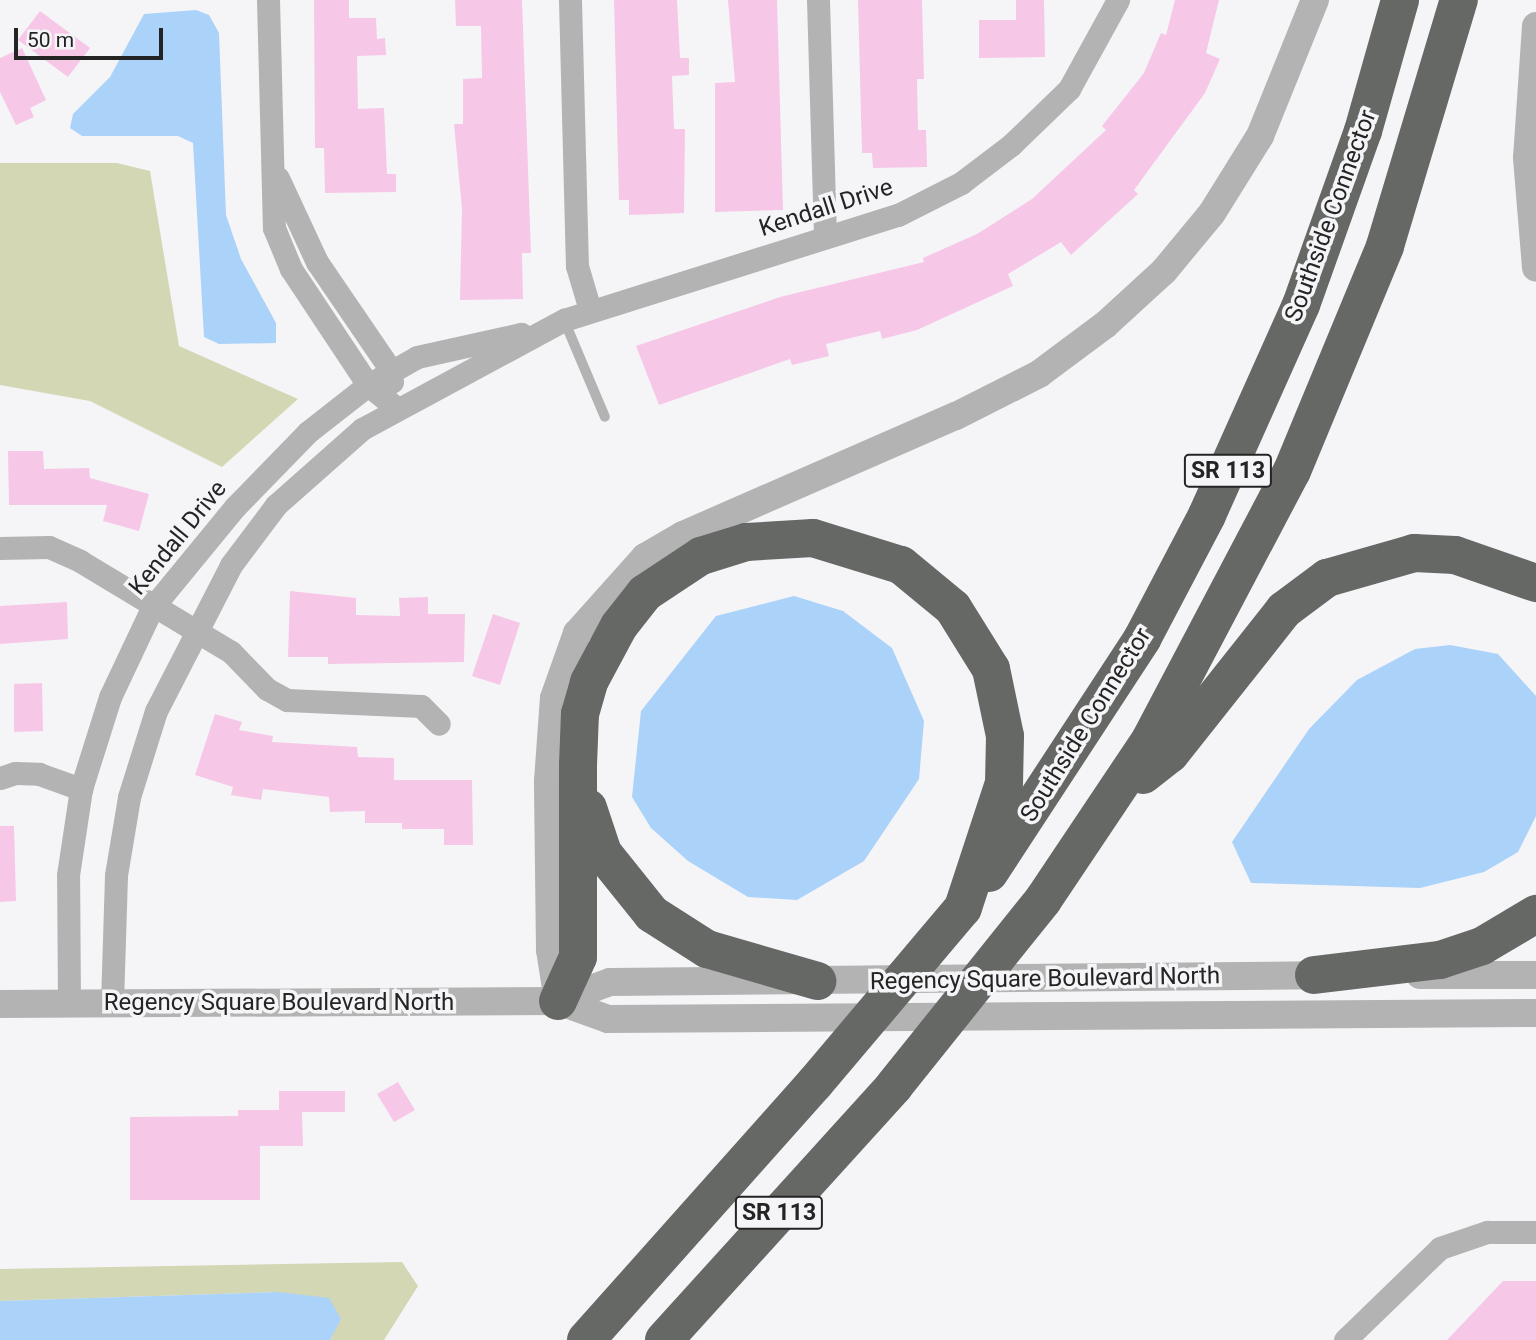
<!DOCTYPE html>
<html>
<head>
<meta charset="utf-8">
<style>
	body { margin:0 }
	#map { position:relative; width:1536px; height:1340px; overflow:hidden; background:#f5f5f8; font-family:Roboto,sans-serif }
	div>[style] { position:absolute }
	.green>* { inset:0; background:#d3d7b4 }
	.water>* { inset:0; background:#abd2f9 }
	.building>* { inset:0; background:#f7c7e7 }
	.service>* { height:10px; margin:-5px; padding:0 5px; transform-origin:5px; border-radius:5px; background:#b2b3b2 }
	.minor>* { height:23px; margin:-11.5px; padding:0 11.5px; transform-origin:11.5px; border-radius:11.5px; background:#b2b3b2 }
	.tertiary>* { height:28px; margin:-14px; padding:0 14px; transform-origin:14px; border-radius:14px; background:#b2b3b2 }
	.motorway>* { height:38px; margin:-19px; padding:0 19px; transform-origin:19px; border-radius:19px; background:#666866 }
	.motorway-bridge>* { height:38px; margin:-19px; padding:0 19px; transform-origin:19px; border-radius:19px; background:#666866 }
	span { translate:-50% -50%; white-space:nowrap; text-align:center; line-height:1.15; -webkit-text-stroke:7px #f5f5f8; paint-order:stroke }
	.shield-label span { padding:2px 5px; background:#f5f5f8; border:2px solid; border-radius:5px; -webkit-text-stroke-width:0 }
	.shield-label { font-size:23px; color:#242424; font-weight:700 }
	.street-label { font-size:24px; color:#242424 }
	.scale { position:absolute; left:14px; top:28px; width:149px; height:32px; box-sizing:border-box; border:4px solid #242424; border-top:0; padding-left:9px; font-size:21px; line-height:24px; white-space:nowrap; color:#242424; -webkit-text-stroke:5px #f5f5f8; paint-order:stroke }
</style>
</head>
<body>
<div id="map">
	<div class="green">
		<i style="clip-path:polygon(0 163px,117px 163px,150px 171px,179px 346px,298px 399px,222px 467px,90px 401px,0 385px)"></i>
		<i style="clip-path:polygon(402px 1262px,418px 1286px,384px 1340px,330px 1340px,332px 1337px,278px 1292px,0 1301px,0 1269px)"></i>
	</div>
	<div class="water">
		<i style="clip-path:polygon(196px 10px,209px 15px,219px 33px,226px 215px,241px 259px,276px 323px,276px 343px,219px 344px,204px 337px,193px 143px,178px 136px,82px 136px,70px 128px,73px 114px,110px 77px,144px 14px)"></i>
		<i style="clip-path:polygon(794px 596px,843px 611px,892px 648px,924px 721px,919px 779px,864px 861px,797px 900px,748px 897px,688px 861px,651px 828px,632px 797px,641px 711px,716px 616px)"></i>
		<i style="clip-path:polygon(1450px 645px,1498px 654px,1536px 696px,1536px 816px,1518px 852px,1484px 872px,1420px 888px,1251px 883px,1232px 842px,1309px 729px,1357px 680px,1415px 649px)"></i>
		<i style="clip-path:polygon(278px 1292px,329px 1298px,341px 1319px,330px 1340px,0 1340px,0 1301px)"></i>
	</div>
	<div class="building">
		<i style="clip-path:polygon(314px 0,349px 0,349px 18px,376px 18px,377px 39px,385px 38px,386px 55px,357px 56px,358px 109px,384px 108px,387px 174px,396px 174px,396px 192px,325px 193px,324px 148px,315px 148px)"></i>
		<i style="clip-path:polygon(455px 0,522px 0,531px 253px,522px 253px,523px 299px,460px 300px,462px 209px,454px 124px,463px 124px,463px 79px,482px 78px,481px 26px,456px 26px)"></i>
		<i style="clip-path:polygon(614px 0,677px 0,680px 58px,689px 58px,689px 75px,672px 76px,674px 129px,685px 129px,684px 213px,629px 215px,629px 200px,619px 200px)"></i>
		<i style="clip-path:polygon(728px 0,777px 0,783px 210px,715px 212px,715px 83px,735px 82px)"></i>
		<i style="clip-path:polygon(858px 0,922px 0,924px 79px,917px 79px,918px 130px,926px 130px,927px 167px,873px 168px,872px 153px,862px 153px)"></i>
		<i style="clip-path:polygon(1016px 0,1044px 0,1045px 57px,979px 58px,979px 20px,1016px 20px)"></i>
		<i style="clip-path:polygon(1175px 0,1219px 0,1206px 53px,1220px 59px,1205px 93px,1134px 190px,1138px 194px,1071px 255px,1061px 242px,1008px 274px,1013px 286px,917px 330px,882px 339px,880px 331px,826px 344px,829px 356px,792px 365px,790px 359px,659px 405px,636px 346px,780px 297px,924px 262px,923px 258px,977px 234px,1032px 199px,1106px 130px,1102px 126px,1144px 73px,1161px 33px,1166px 35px)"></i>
		<i style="clip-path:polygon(40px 11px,90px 48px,68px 77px,18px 40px)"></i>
		<i style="clip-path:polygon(22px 48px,46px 100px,30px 108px,34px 117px,16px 125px,0 92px,0 58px)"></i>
		<i style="clip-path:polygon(8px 451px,43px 451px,44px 469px,89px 468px,90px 478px,149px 494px,139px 531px,103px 521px,107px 505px,9px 505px)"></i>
		<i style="clip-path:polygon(290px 591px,356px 598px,356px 615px,400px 616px,399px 598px,428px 597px,428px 614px,465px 614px,464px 662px,328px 664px,328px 657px,288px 657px)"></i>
		<i style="clip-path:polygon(67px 602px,68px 639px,0 644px,0 606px)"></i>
		<i style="clip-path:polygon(493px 614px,520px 623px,500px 685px,472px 676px)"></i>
		<i style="clip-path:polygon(42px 683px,43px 731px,14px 732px,14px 684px)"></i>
		<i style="clip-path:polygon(215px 714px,242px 722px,239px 730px,273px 736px,272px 742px,357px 747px,358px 757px,394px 758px,394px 780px,472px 780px,473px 845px,444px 845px,444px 829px,402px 829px,402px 823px,365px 823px,365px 811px,330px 812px,329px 797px,263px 789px,261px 800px,231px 795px,233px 787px,195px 775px)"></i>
		<i style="clip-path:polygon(0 826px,14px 826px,16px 901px,0 902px)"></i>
		<i style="clip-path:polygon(398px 1082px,415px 1110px,394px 1122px,377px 1094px)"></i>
		<i style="clip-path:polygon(279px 1091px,345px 1091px,345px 1112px,302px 1112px,303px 1146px,260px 1146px,260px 1200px,130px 1200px,130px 1117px,238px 1116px,238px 1110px,279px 1110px)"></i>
		<i style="clip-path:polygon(1503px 1281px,1536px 1281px,1536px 1340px,1447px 1340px)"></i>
	</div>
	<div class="service">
		<i style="left:564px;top:320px;width:105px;rotate:67.1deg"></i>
	</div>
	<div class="minor">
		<i style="left:268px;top:0;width:228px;rotate:88.5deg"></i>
		<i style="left:274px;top:228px;width:44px;rotate:67.5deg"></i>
		<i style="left:291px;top:269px;width:139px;rotate:56.4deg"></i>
		<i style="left:368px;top:385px;width:38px;rotate:39deg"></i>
		<i style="left:570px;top:0;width:266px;rotate:88.5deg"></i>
		<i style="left:577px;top:266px;width:46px;rotate:73.5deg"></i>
		<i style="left:818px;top:0;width:236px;rotate:88.3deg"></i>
		<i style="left:278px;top:178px;width:93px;rotate:65.1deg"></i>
		<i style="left:317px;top:262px;width:130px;rotate:55.7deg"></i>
		<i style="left:390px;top:369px;width:13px;rotate:81deg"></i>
		<i style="left:0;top:548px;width:49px;rotate:-1.2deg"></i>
		<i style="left:49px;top:547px;width:34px;rotate:24deg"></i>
		<i style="left:80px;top:561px;width:176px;rotate:31.1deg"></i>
		<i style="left:231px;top:652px;width:52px;rotate:45.8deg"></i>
		<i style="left:267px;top:689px;width:23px;rotate:29deg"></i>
		<i style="left:287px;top:700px;width:134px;rotate:2.6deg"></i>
		<i style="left:421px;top:706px;width:25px;rotate:45deg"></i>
		<i style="left:0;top:778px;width:16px;rotate:-18deg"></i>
		<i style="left:15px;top:773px;width:24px;rotate:2deg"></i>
		<i style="left:39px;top:774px;width:45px;rotate:19.7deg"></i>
		<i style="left:112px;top:1003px;width:128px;rotate:-88.2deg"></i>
		<i style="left:116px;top:875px;width:79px;rotate:-80.5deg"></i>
		<i style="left:129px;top:797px;width:90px;rotate:-72.6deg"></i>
		<i style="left:156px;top:711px;width:164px;rotate:-62.8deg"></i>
		<i style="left:231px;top:565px;width:75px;rotate:-53.1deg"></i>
		<i style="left:276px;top:505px;width:115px;rotate:-41.5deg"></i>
		<i style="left:362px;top:429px;width:230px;rotate:-28.4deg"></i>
		<i style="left:564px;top:320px;width:350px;rotate:-17.5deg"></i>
		<i style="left:898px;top:215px;width:71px;rotate:-26.9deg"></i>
		<i style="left:961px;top:183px;width:63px;rotate:-37.2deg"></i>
		<i style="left:1011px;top:145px;width:81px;rotate:-44deg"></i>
		<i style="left:1069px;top:89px;width:102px;rotate:-61.2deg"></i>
		<i style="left:69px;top:1004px;width:129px;rotate:-90.4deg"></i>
		<i style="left:68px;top:875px;width:87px;rotate:-81.4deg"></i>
		<i style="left:81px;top:789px;width:96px;rotate:-72.5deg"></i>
		<i style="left:110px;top:697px;width:98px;rotate:-64.7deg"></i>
		<i style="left:152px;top:608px;width:131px;rotate:-50.6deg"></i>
		<i style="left:235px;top:507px;width:105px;rotate:-45.8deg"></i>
		<i style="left:308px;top:432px;width:76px;rotate:-38.1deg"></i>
		<i style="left:368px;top:385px;width:56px;rotate:-29.7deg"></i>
		<i style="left:417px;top:357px;width:107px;rotate:-12.5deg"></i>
		<i style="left:1345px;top:1340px;width:132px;rotate:-44.1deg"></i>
		<i style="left:1440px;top:1248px;width:50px;rotate:-18.8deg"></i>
		<i style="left:1487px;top:1232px;width:49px"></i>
	</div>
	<div class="tertiary">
		<i style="left:1536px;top:26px;width:132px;rotate:93.9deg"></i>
		<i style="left:1527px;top:158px;width:110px;rotate:85.3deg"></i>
		<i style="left:1420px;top:975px;width:116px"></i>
		<i style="left:558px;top:1001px;width:52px;rotate:-98.9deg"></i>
		<i style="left:550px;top:950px;width:169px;rotate:-90.7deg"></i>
		<i style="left:548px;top:781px;width:83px;rotate:-85.9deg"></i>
		<i style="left:554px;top:698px;width:69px;rotate:-70.5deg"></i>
		<i style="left:577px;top:633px;width:102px;rotate:-48.2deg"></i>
		<i style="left:645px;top:557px;width:44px;rotate:-30.1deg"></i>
		<i style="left:683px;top:535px;width:298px;rotate:-23.6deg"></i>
		<i style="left:956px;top:416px;width:93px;rotate:-26.8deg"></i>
		<i style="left:1039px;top:374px;width:82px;rotate:-36.6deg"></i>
		<i style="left:1105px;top:325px;width:80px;rotate:-42.5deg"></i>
		<i style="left:1164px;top:271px;width:75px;rotate:-50.4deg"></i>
		<i style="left:1212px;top:213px;width:91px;rotate:-58.1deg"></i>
		<i style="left:1260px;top:136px;width:147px;rotate:-68deg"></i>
		<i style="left:558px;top:1001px;width:53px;rotate:19.8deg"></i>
		<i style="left:608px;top:1019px;width:928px;rotate:-0.37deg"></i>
		<i style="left:0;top:1004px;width:558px;rotate:-0.31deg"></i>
		<i style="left:558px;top:1001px;width:55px;rotate:-20.1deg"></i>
		<i style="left:610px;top:982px;width:724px;rotate:-0.55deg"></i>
	</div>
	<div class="motorway">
		<i style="left:1143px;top:775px;width:34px;rotate:-38deg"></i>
		<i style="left:1170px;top:754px;width:184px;rotate:-51.6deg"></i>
		<i style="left:1284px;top:610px;width:54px;rotate:-36.7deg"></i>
		<i style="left:1327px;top:578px;width:91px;rotate:-16deg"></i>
		<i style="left:1414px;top:553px;width:41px;rotate:2.8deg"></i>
		<i style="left:1455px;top:555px;width:86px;rotate:19.1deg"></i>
		<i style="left:588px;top:808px;width:47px;rotate:71.6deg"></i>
		<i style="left:603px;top:853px;width:78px;rotate:51.2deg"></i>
		<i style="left:652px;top:914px;width:65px;rotate:32.5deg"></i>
		<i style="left:707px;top:949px;width:115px;rotate:16.2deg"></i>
		<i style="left:989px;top:873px;width:280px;rotate:-56.8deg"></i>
		<i style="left:1142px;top:639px;width:140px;rotate:-62.3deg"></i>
		<i style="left:1207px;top:515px;width:230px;rotate:-65.9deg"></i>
		<i style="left:1301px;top:305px;width:185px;rotate:-70.4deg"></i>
		<i style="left:1363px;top:131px;width:136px;rotate:-74.2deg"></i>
		<i style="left:1043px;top:900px;width:192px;rotate:-56.2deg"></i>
		<i style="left:1150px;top:740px;width:304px;rotate:-62.2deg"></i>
		<i style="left:1292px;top:471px;width:243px;rotate:-67.5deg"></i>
		<i style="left:1385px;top:246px;width:257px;rotate:-73.3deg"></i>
		<i style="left:1314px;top:975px;width:127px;rotate:-6.8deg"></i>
		<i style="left:1440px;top:960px;width:44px;rotate:-18.4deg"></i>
		<i style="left:1482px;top:946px;width:63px;rotate:-30.7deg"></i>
		<i style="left:558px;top:1001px;width:48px;rotate:-65.6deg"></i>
		<i style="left:578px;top:957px;width:192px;rotate:-90deg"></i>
		<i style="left:578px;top:765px;width:51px;rotate:-87.8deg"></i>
		<i style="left:580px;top:714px;width:33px;rotate:-74deg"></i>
		<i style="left:589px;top:682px;width:64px;rotate:-61.8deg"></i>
		<i style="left:619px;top:626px;width:42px;rotate:-51.8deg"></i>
		<i style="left:645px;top:593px;width:67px;rotate:-33.5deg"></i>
		<i style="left:701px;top:556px;width:47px;rotate:-17.3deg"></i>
		<i style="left:746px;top:542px;width:67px;rotate:-3.4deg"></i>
		<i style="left:813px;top:538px;width:92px;rotate:17.1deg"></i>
		<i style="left:901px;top:565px;width:67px;rotate:39.6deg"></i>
		<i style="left:953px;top:608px;width:72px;rotate:58.1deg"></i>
		<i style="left:991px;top:669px;width:68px;rotate:78.2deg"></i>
		<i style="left:1005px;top:736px;width:47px;rotate:91.2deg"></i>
		<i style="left:1004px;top:783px;width:132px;rotate:108.2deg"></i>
		<i style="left:586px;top:1340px;width:344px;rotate:-48.3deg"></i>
		<i style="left:664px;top:1340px;width:343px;rotate:-47.8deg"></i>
	</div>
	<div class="motorway-bridge">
		<i style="left:815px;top:1083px;width:229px;rotate:-49.8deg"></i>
		<i style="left:894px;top:1086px;width:238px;rotate:-51.3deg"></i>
	</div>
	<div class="shield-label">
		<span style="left:1228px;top:471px">SR 113</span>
		<span style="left:779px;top:1213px">SR 113</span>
	</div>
	<div class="street-label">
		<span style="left:826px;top:208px;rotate:-18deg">Kendall Drive</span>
		<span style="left:1331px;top:216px;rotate:-70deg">Southside Connector</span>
		<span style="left:178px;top:538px;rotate:-51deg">Kendall Drive</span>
		<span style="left:1086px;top:725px;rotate:-58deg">Southside Connector</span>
		<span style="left:1045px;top:979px;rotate:-1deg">Regency Square Boulevard North</span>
		<span style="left:279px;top:1003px">Regency Square Boulevard North</span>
	</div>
	<div class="scale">50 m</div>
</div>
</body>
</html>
